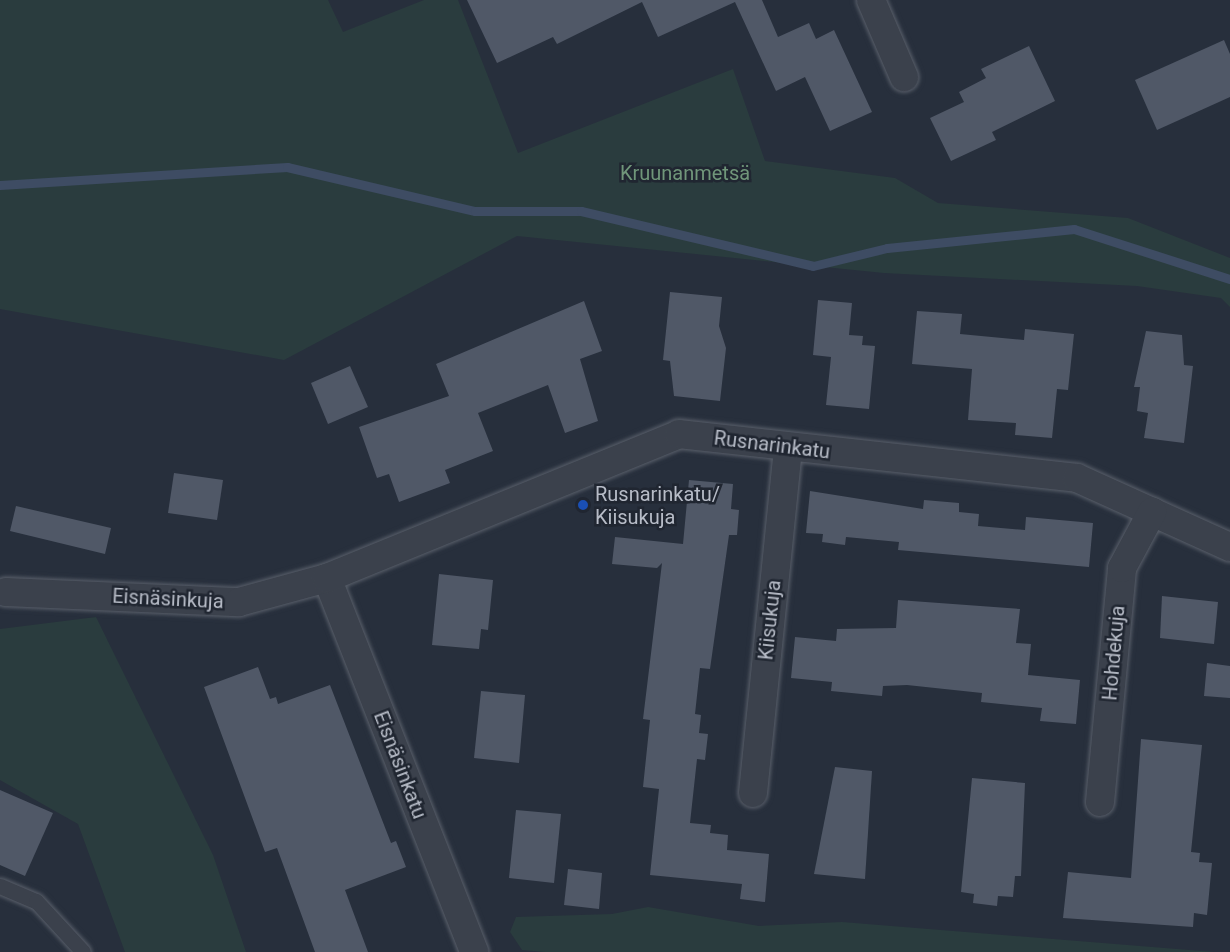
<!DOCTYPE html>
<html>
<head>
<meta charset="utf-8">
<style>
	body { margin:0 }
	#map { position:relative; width:1230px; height:952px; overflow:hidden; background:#272f3c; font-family:Roboto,sans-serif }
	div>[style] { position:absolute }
	.green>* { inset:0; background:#2a3c3e }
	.stream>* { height:9px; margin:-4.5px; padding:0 4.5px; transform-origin:4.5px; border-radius:4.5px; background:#3e4c63 }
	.building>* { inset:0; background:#505867 }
	.roads { filter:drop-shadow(0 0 2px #595f6a) drop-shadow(0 0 2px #595f6a) }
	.service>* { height:15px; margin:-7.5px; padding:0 7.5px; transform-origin:7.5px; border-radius:7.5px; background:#3b414c }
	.minor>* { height:28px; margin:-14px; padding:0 14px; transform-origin:14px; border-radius:14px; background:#3b414c }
	.dots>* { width:16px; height:16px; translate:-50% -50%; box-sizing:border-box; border:3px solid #202631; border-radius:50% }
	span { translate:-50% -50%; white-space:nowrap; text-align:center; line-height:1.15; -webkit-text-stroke:5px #202631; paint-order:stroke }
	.park-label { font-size:20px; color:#70967a }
	.street-label { font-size:20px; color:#b7bcc7 }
	.poi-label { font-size:20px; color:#b7bcc7 }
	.left { translate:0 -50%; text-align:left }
</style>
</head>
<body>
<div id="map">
	<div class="green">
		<i style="clip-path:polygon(0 0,328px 0,343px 32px,424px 0,458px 0,518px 153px,733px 69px,765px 161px,895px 178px,938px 203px,1128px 218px,1230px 258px,1230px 307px,1221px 298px,1137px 286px,884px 273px,517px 236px,284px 360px,0 309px)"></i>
		<i style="clip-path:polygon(96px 617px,213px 855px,246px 952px,125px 952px,78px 824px,0 780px,0 629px)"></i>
		<i style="clip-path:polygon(648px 907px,759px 926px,842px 922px,1214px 952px,545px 952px,522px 950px,510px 932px,516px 917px,612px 914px)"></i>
	</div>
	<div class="stream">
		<i style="left:0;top:185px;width:288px;rotate:-3.6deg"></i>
		<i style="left:287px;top:167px;width:193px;rotate:13.2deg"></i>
		<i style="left:475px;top:211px;width:106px"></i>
		<i style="left:581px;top:211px;width:238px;rotate:13.3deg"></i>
		<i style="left:813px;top:266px;width:76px;rotate:-13.7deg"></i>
		<i style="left:887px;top:248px;width:188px;rotate:-5.8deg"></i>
		<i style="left:1074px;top:229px;width:164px;rotate:17.8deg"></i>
	</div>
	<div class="building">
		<i style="clip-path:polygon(467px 0,762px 0,778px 37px,809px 23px,816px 39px,834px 30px,872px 112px,830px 131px,805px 77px,776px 91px,735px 2px,658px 37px,642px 2px,557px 44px,553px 37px,497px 63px)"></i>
		<i style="clip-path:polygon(1224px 40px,1230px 54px,1230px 97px,1157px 130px,1135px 80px)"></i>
		<i style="clip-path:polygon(1029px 46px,1055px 101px,992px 132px,996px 140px,951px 161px,930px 118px,964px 102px,959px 92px,986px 78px,981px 69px)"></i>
		<i style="clip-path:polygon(670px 292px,722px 297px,719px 326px,726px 348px,720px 401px,674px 396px,670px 361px,663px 360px)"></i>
		<i style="clip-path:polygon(818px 300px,852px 303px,849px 335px,863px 336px,862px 345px,875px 346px,869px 409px,826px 405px,831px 357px,813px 355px)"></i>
		<i style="clip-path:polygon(584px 301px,602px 351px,580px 359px,598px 421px,565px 433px,548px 385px,478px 413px,493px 451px,445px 470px,450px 483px,399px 502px,389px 474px,377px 478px,359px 427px,449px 396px,436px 364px)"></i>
		<i style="clip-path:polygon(917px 311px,962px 314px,960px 334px,1024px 340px,1025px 329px,1074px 334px,1068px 390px,1057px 389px,1052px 438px,1015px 435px,1016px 423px,968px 420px,972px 369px,912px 364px)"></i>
		<i style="clip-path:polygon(1146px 331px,1182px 335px,1184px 365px,1193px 366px,1184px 443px,1144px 438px,1148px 413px,1137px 411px,1140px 387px,1134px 387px)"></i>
		<i style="clip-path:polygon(350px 366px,368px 407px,328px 424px,311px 383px)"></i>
		<i style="clip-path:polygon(174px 473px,223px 480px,217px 520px,168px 513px)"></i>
		<i style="clip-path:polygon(689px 480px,733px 484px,731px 509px,739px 510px,737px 535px,729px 535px,710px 669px,700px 668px,695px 714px,701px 715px,699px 733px,708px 734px,705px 760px,697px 759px,690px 823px,711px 825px,710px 833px,728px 835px,727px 850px,769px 854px,765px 902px,740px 899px,742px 884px,650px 875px,659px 789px,643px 787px,650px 720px,643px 719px,662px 563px,657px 568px,612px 564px,615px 537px,683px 544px)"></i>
		<i style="clip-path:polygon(810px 491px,923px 509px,924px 500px,959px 503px,959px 512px,979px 514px,978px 526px,1025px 530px,1026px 517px,1093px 523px,1089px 567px,898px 550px,899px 542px,846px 537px,845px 545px,822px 542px,823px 534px,806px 533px)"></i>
		<i style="clip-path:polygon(16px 506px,111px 528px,105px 554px,10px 531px)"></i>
		<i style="clip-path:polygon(439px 574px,493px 580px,488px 630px,481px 629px,479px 649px,432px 645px)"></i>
		<i style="clip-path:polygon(1162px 596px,1218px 602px,1214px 644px,1160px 638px)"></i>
		<i style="clip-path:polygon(898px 600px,1020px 609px,1016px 643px,1031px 644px,1028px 675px,1080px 680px,1076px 724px,1040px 721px,1042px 708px,981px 702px,982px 693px,907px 685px,883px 686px,882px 696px,831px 691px,832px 682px,791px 678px,795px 637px,836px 641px,837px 629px,896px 628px)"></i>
		<i style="clip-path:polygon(1207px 663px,1230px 666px,1230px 698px,1204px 696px)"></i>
		<i style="clip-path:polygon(258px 667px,270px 699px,276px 697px,278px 704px,330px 685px,391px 843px,396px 841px,406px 867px,345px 890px,368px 952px,315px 952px,277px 848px,265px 852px,204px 687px)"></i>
		<i style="clip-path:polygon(481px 691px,525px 695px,519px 763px,474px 758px)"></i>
		<i style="clip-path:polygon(1141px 739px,1202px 745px,1191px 852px,1200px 853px,1199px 862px,1212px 863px,1207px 915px,1194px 913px,1193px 927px,1063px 918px,1068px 872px,1131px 878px)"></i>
		<i style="clip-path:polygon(835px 767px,872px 771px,865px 879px,814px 874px)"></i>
		<i style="clip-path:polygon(972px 778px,1025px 783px,1021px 876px,1015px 876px,1013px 897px,998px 896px,997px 906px,973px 903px,974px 894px,961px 892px)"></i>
		<i style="clip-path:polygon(0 790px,53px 813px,25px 876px,0 865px)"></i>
		<i style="clip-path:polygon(516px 810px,561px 814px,554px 883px,509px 878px)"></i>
		<i style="clip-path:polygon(568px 869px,602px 873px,599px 909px,564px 905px)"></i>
	</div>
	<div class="roads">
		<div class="service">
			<i style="left:0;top:886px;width:39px;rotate:23deg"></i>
			<i style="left:36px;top:901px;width:69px;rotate:47.3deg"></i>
		</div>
		<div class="minor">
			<i style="left:871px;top:0;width:84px;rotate:66.8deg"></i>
			<i style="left:327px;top:578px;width:402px;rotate:68.5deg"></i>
			<i style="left:6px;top:592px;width:233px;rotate:2.5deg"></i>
			<i style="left:239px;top:602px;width:91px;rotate:-15.3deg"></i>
			<i style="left:327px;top:578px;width:380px;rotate:-22.2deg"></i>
			<i style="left:679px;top:434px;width:400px;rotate:6.3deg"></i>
			<i style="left:1077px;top:478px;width:168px;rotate:24.3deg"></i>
			<i style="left:753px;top:793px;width:347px;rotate:-84.2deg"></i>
			<i style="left:1100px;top:802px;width:235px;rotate:-84.6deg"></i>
			<i style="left:1122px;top:568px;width:64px;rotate:-61.8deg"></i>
		</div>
	</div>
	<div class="dots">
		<i style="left:583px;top:505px;background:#1a4fb4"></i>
	</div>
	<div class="park-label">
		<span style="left:685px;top:173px">Kruunanmetsä</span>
	</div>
	<div class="street-label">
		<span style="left:772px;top:445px;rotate:7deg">Rusnarinkatu</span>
		<span style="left:168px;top:599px;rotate:3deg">Eisnäsinkuja</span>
		<span style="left:770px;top:620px;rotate:-84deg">Kiisukuja</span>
		<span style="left:1114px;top:653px;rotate:-85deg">Hohdekuja</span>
		<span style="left:400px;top:765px;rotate:69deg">Eisnäsinkatu</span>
	</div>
	<div class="poi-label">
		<span class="left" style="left:595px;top:506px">Rusnarinkatu/<br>Kiisukuja</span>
	</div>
</div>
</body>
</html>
